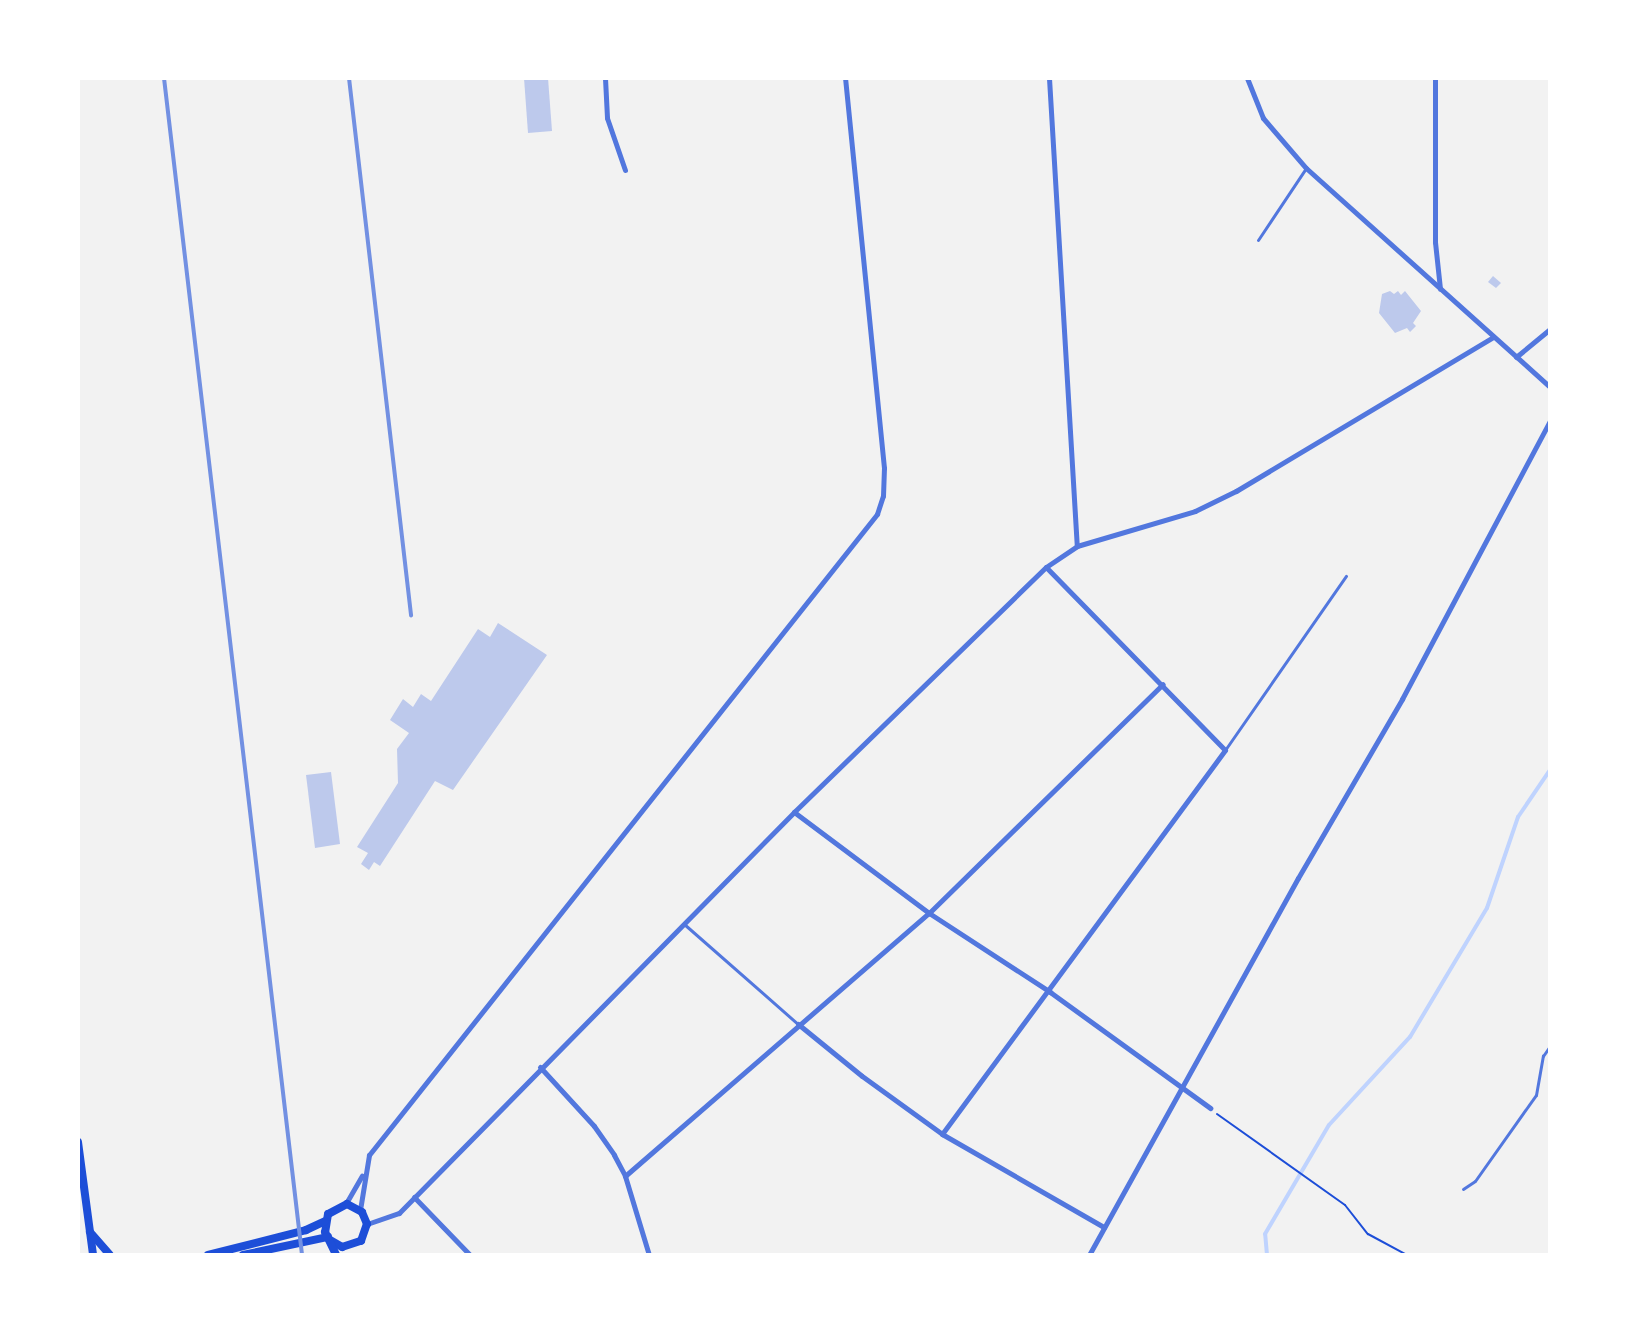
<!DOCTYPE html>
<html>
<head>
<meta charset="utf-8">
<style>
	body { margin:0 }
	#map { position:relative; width:1628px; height:1333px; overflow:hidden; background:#f2f2f2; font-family:Raleway,sans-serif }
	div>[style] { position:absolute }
	.stream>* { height:4px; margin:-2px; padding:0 2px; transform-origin:2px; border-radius:2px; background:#bfd3fe }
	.building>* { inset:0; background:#bdc9ec }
	.path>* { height:2px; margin:-1px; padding:0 1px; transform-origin:1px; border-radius:1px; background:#1d4ed8 }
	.service>* { height:3px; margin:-1.5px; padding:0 1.5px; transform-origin:1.5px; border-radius:1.5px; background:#5277de }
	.minor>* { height:5px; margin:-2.5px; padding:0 2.5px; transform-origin:2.5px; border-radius:2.5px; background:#5277de }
	.primary>* { height:8px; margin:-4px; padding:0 4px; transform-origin:4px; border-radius:4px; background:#1d4ed8 }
	.rail>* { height:4px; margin:-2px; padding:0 2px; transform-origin:2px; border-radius:2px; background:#7290e2 }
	span { translate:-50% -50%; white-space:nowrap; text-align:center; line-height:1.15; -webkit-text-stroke:8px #fff; paint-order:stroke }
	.frame { position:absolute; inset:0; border:80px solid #fff; pointer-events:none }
</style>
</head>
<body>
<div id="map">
	<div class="stream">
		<i style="left:1267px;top:1255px;width:21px;rotate:-95deg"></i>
		<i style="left:1265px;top:1234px;width:126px;rotate:-59.6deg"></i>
		<i style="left:1329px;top:1125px;width:120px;rotate:-47.4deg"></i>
		<i style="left:1410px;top:1037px;width:150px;rotate:-59.2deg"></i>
		<i style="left:1487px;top:908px;width:96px;rotate:-71.2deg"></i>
		<i style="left:1518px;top:817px;width:57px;rotate:-55.8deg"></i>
	</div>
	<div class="building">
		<i style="clip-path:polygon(524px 78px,548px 78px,552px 131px,528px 133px)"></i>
		<i style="clip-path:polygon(1493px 276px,1501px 283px,1496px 288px,1488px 282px)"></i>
		<i style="clip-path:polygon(1390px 291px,1394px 294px,1398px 291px,1401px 295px,1405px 291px,1421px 311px,1413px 323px,1416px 326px,1410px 332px,1407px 328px,1395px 333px,1379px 313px,1382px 294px)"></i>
		<i style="clip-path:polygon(498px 623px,547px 655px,453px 790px,435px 781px,380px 866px,374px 862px,369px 870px,361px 864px,368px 853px,357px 847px,398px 783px,397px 749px,409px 733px,390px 720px,403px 699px,413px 707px,421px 694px,431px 701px,478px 629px,490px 637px)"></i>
		<i style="clip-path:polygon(331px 772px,340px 844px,315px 848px,306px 775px)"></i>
	</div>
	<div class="path">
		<i style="left:1217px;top:1114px;width:157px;rotate:35.4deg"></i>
		<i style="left:1345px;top:1205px;width:37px;rotate:52deg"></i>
		<i style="left:1368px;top:1234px;width:44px;rotate:28.3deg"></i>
	</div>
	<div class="service">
		<i style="left:1258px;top:240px;width:87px;rotate:-56.3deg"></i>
		<i style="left:1225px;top:750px;width:212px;rotate:-55.2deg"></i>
		<i style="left:684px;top:924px;width:152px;rotate:41.3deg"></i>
		<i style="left:1463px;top:1189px;width:14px;rotate:-34deg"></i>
		<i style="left:1475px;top:1181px;width:105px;rotate:-54.7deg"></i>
		<i style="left:1536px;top:1095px;width:40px;rotate:-80deg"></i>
		<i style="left:1543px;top:1056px;width:12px;rotate:-55deg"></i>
	</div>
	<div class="minor">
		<i style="left:605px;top:78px;width:40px;rotate:87.1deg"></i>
		<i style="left:607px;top:118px;width:55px;rotate:70.9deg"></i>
		<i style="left:1049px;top:78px;width:469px;rotate:86.6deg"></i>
		<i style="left:1247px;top:78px;width:43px;rotate:68.2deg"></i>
		<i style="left:1263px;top:118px;width:66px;rotate:49.3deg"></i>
		<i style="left:1306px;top:168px;width:328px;rotate:41.9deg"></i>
		<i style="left:1435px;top:78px;width:164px;rotate:90deg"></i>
		<i style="left:1435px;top:242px;width:47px;rotate:83.9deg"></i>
		<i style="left:1516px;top:357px;width:44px;rotate:-39.5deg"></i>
		<i style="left:794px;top:812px;width:169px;rotate:36.8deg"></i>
		<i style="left:929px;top:913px;width:145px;rotate:33.1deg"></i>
		<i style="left:1050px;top:992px;width:198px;rotate:35.9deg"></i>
		<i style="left:798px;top:1024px;width:82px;rotate:39.1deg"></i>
		<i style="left:862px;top:1076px;width:99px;rotate:35.9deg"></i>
		<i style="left:942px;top:1134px;width:187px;rotate:29.9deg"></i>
		<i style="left:540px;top:1067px;width:80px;rotate:47.5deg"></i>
		<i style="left:594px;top:1126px;width:35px;rotate:55deg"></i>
		<i style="left:614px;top:1155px;width:24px;rotate:62deg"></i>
		<i style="left:625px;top:1176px;width:83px;rotate:73.1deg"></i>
		<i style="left:942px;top:1134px;width:477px;rotate:-53.6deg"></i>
		<i style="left:1225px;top:750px;width:256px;rotate:-134.4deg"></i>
		<i style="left:625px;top:1176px;width:402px;rotate:-40.9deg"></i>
		<i style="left:929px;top:913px;width:327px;rotate:-44.4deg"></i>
		<i style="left:414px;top:1197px;width:81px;rotate:46deg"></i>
		<i style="left:345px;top:1205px;width:34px;rotate:-60deg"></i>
		<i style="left:360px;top:1210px;width:56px;rotate:-80.7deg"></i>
		<i style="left:369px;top:1155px;width:818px;rotate:-51.6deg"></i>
		<i style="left:877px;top:514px;width:19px;rotate:-72deg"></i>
		<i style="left:883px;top:496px;width:28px;rotate:-88deg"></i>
		<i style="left:884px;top:468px;width:392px;rotate:-95.7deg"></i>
		<i style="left:367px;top:1224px;width:34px;rotate:-19deg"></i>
		<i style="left:399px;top:1213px;width:563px;rotate:-45.43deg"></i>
		<i style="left:794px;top:812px;width:351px;rotate:-44.2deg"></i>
		<i style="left:1046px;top:567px;width:37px;rotate:-34deg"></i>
		<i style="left:1077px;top:546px;width:123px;rotate:-16.5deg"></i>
		<i style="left:1195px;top:511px;width:46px;rotate:-26deg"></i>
		<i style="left:1236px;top:491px;width:300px;rotate:-30.9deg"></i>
		<i style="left:1089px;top:1255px;width:431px;rotate:-61deg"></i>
		<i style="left:1298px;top:878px;width:207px;rotate:-59.8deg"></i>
		<i style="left:1402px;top:699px;width:315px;rotate:-62deg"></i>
	</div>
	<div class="primary">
		<i style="left:78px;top:1142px;width:114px;rotate:82.4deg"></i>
		<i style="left:90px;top:1232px;width:30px;rotate:49deg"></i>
		<i style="left:330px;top:1240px;width:14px;rotate:30deg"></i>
		<i style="left:342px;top:1247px;width:20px;rotate:-18deg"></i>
		<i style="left:361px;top:1241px;width:18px;rotate:-71deg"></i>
		<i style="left:367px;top:1224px;width:13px;rotate:-113deg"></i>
		<i style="left:362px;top:1212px;width:17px;rotate:-152deg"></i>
		<i style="left:347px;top:1204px;width:21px;rotate:152deg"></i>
		<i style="left:328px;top:1214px;width:18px;rotate:99deg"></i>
		<i style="left:325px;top:1232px;width:25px;rotate:64deg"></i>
		<i style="left:208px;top:1255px;width:101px;rotate:-14.3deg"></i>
		<i style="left:306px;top:1230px;width:21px;rotate:-25deg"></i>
		<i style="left:243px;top:1255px;width:87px;rotate:-12deg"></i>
	</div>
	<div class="rail">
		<i style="left:164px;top:78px;width:1185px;rotate:83.31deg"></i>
		<i style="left:349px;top:78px;width:541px;rotate:83.41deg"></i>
	</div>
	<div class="frame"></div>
</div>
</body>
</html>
